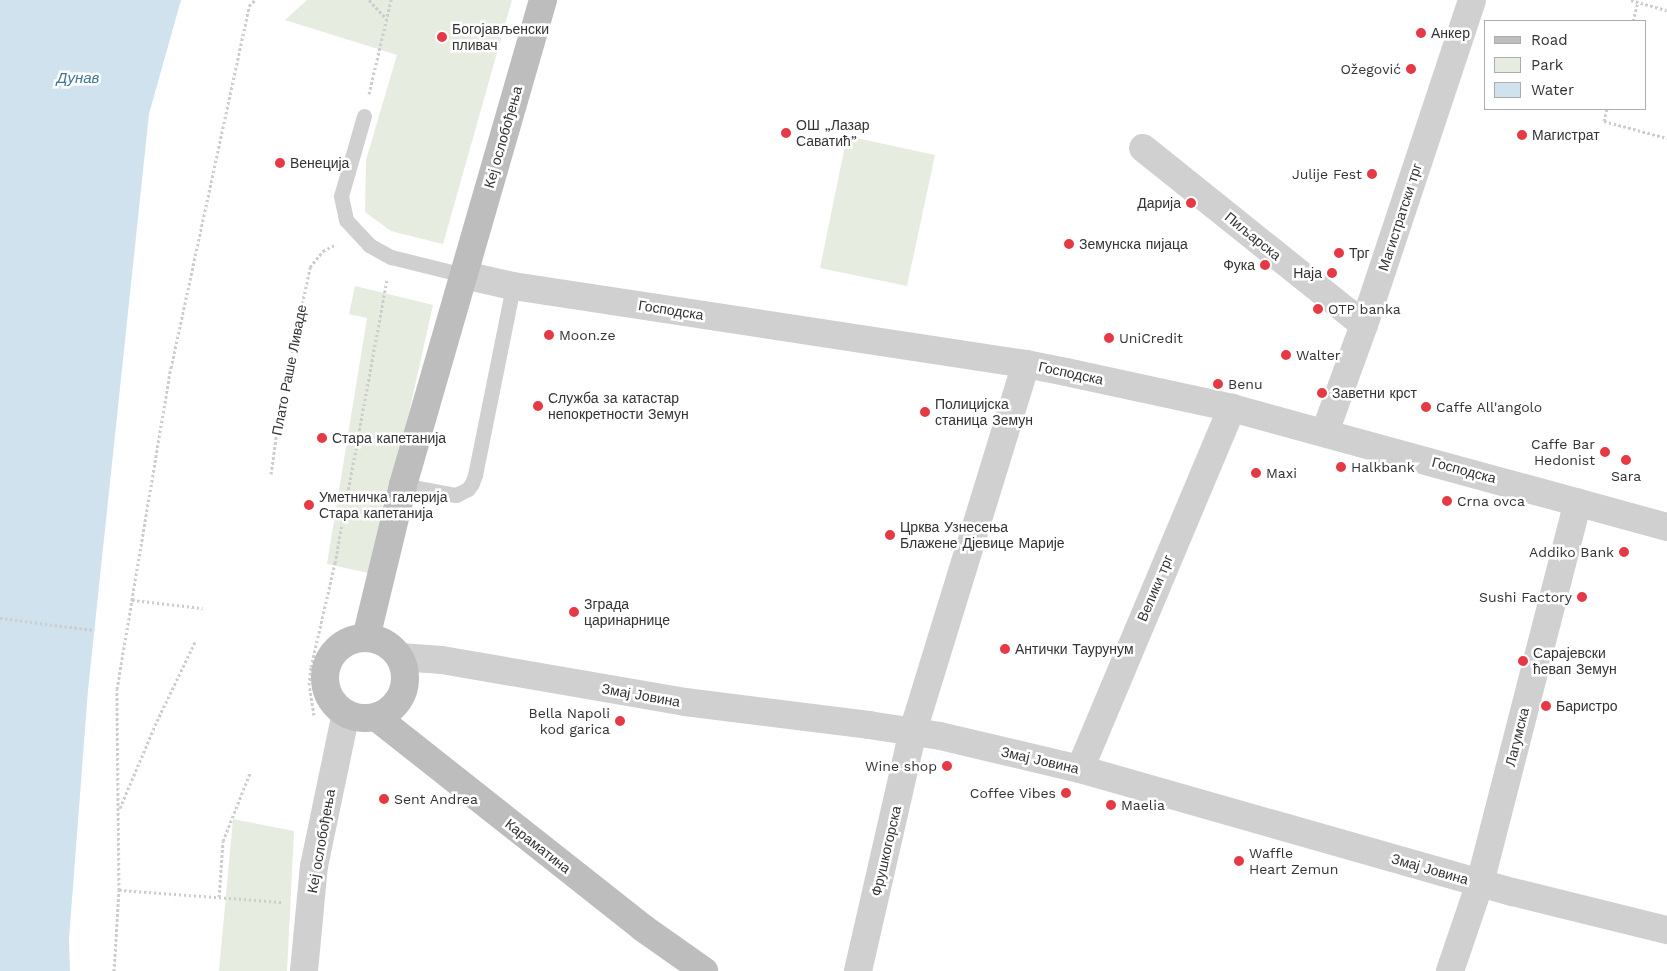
<!DOCTYPE html>
<html>
<head>
<meta charset="utf-8">
<style>
	body { margin:0 }
	#map { position:relative; width:1667px; height:971px; overflow:hidden; background:#fff; font-family:"Work Sans",sans-serif }
	div>[style] { position:absolute }
	.green>* { inset:0; background:#e6ecdf }
	.water>* { inset:0; background:#cfe2ee }
	.path>* { height:3px; margin-top:-1.5px; transform-origin:0; background:repeating-linear-gradient(90deg,#cdcdcd 0 2.5px,transparent 0 5px) }
	.lane>* { height:15px; margin:-7.5px; padding:0 7.5px; transform-origin:7.5px; border-radius:7.5px; background:#d0d0d0 }
	.street>* { height:28px; margin:-14px; padding:0 14px; transform-origin:14px; border-radius:14px; background:#d0d0d0 }
	.secondary>* { height:28px; margin:-14px; padding:0 14px; transform-origin:14px; border-radius:14px; background:#bdbdbd }
	.secondary>.ring { margin:-14px; padding:0; box-sizing:content-box; background:none; border:28px solid #bdbdbd; border-radius:50% }
	.dots>* { width:14px; height:14px; translate:-50% -50%; box-sizing:border-box; border:2px solid #fff; border-radius:50% }
	span { translate:-50% -50%; white-space:nowrap; text-align:center; line-height:1.15; -webkit-text-stroke:5px #fff; paint-order:stroke }
	.poi-label { font-size:14px; color:#333 }
	.left { translate:0 -50%; text-align:left }
	.right { translate:-100% -50%; text-align:right }
	.street-label { font-size:14px; color:#333 }
	.water-label { font-size:15px; color:#3f7597; font-style:italic }
	.legend { position:absolute; left:1484px; top:20px; width:162px; height:90px; box-sizing:border-box; background:#fff; border:1px solid #adadad; margin:0; padding:6px 9px; list-style:none; font-size:15px; color:#333 }
	.legend li { display:flex; align-items:center; gap:10px; height:25px }
	.legend b { width:25px; border:1px solid #adadad }
</style>
</head>
<body>
<div id="map">
	<div class="green">
		<i style="clip-path:polygon(307px 0,512px 0,443px 244px,391px 231px,365px 212px,366px 160px,397px 55px,285px 20px)"></i>
		<i style="clip-path:polygon(847px 136px,935px 155px,907px 286px,820px 268px)"></i>
		<i style="clip-path:polygon(355px 286px,433px 305px,373px 574px,327px 564px,367px 318px,349px 314px)"></i>
		<i style="clip-path:polygon(233px 819px,294px 831px,287px 971px,219px 971px)"></i>
	</div>
	<div class="water">
		<i style="clip-path:polygon(0 0,181px 0,149px 114px,88px 690px,69px 939px,70px 971px,0 971px)"></i>
	</div>
	<div class="path">
		<i style="left:369px;top:0;width:25px;rotate:47deg"></i>
		<i style="left:1631px;top:0;width:37px;rotate:16deg"></i>
		<i style="left:1633px;top:21px;width:20px;rotate:-75deg"></i>
		<i style="left:369px;top:94px;width:97px;rotate:-76.8deg"></i>
		<i style="left:1607px;top:109px;width:12px;rotate:104deg"></i>
		<i style="left:1604px;top:121px;width:65px;rotate:15.1deg"></i>
		<i style="left:271px;top:474px;width:59px;rotate:-82.1deg"></i>
		<i style="left:279px;top:416px;width:152px;rotate:-78.2deg"></i>
		<i style="left:310px;top:267px;width:21px;rotate:-51deg"></i>
		<i style="left:323px;top:251px;width:15px;rotate:-28deg"></i>
		<i style="left:132px;top:600px;width:71px;rotate:6.4deg"></i>
		<i style="left:0;top:618px;width:95px;rotate:7.3deg"></i>
		<i style="left:314px;top:715px;width:30px;rotate:-99deg"></i>
		<i style="left:309px;top:685px;width:18px;rotate:-84deg"></i>
		<i style="left:311px;top:667px;width:107px;rotate:-77deg"></i>
		<i style="left:335px;top:563px;width:289px;rotate:-79.6deg"></i>
		<i style="left:120px;top:808px;width:95px;rotate:-67deg"></i>
		<i style="left:157px;top:721px;width:88px;rotate:-64.3deg"></i>
		<i style="left:119px;top:890px;width:163px;rotate:4.2deg"></i>
		<i style="left:219px;top:897px;width:56px;rotate:-85.9deg"></i>
		<i style="left:223px;top:841px;width:73px;rotate:-68.3deg"></i>
		<i style="left:114px;top:971px;width:81px;rotate:-86.5deg"></i>
		<i style="left:119px;top:890px;width:201px;rotate:-90.6deg"></i>
		<i style="left:117px;top:689px;width:326px;rotate:-80.5deg"></i>
		<i style="left:171px;top:368px;width:370px;rotate:-77.8deg"></i>
		<i style="left:249px;top:6px;width:8px;rotate:-45deg"></i>
	</div>
	<div class="lane">
		<i style="left:364px;top:116px;width:83px;rotate:106deg"></i>
		<i style="left:341px;top:196px;width:25px;rotate:78deg"></i>
		<i style="left:346px;top:220px;width:34px;rotate:47deg"></i>
		<i style="left:369px;top:245px;width:25px;rotate:29deg"></i>
		<i style="left:391px;top:257px;width:75px;rotate:13.9deg"></i>
		<i style="left:403px;top:485px;width:54px;rotate:10.7deg"></i>
		<i style="left:456px;top:495px;width:13px;rotate:-27deg"></i>
		<i style="left:468px;top:489px;width:7px;rotate:-56deg"></i>
		<i style="left:472px;top:483px;width:9px;rotate:-69deg"></i>
		<i style="left:475px;top:475px;width:193px;rotate:-78.6deg"></i>
	</div>
	<div class="street">
		<i style="left:1143px;top:148px;width:283px;rotate:38.7deg"></i>
		<i style="left:464px;top:275px;width:50px;rotate:12.7deg"></i>
		<i style="left:513px;top:286px;width:519px;rotate:8.65deg"></i>
		<i style="left:1026px;top:364px;width:41px;rotate:11.3deg"></i>
		<i style="left:1066px;top:372px;width:170px;rotate:12.2deg"></i>
		<i style="left:1232px;top:408px;width:451px;rotate:15.3deg"></i>
		<i style="left:1325px;top:432px;width:114px;rotate:-70deg"></i>
		<i style="left:1364px;top:325px;width:342px;rotate:-71.6deg"></i>
		<i style="left:400px;top:657px;width:42px;rotate:4.1deg"></i>
		<i style="left:442px;top:660px;width:247px;rotate:9.8deg"></i>
		<i style="left:685px;top:702px;width:185px;rotate:7.1deg"></i>
		<i style="left:869px;top:725px;width:72px;rotate:8.8deg"></i>
		<i style="left:940px;top:736px;width:144px;rotate:13.3deg"></i>
		<i style="left:1080px;top:769px;width:450px;rotate:15.9deg"></i>
		<i style="left:1513px;top:892px;width:159px;rotate:13.9deg"></i>
		<i style="left:1080px;top:769px;width:392px;rotate:-67.2deg"></i>
		<i style="left:304px;top:971px;width:105px;rotate:-84.6deg"></i>
		<i style="left:314px;top:866px;width:156px;rotate:-78.2deg"></i>
		<i style="left:858px;top:971px;width:246px;rotate:-77.1deg"></i>
		<i style="left:913px;top:731px;width:384px;rotate:-72.9deg"></i>
		<i style="left:1450px;top:971px;width:93px;rotate:-71.2deg"></i>
		<i style="left:1480px;top:883px;width:393px;rotate:-75.6deg"></i>
	</div>
	<div class="secondary">
		<i class="ring" style="left:325px;top:638px;width:52px;height:52px"></i>
		<i style="left:366px;top:638px;width:157px;rotate:-76.4deg"></i>
		<i style="left:403px;top:485px;width:505px;rotate:-73.9deg"></i>
		<i style="left:376px;top:717px;width:340px;rotate:38.3deg"></i>
		<i style="left:643px;top:928px;width:75px;rotate:35.2deg"></i>
	</div>
	<div class="dots">
		<i style="left:1421px;top:33px;background:#e63946"></i>
		<i style="left:442px;top:37px;background:#e63946"></i>
		<i style="left:1411px;top:69px;background:#e63946"></i>
		<i style="left:786px;top:133px;background:#e63946"></i>
		<i style="left:1522px;top:135px;background:#e63946"></i>
		<i style="left:280px;top:163px;background:#e63946"></i>
		<i style="left:1372px;top:174px;background:#e63946"></i>
		<i style="left:1191px;top:203px;background:#e63946"></i>
		<i style="left:1069px;top:244px;background:#e63946"></i>
		<i style="left:1339px;top:253px;background:#e63946"></i>
		<i style="left:1265px;top:265px;background:#e63946"></i>
		<i style="left:1332px;top:273px;background:#e63946"></i>
		<i style="left:1318px;top:309px;background:#e63946"></i>
		<i style="left:549px;top:335px;background:#e63946"></i>
		<i style="left:1109px;top:338px;background:#e63946"></i>
		<i style="left:1286px;top:355px;background:#e63946"></i>
		<i style="left:1218px;top:384px;background:#e63946"></i>
		<i style="left:1322px;top:393px;background:#e63946"></i>
		<i style="left:538px;top:406px;background:#e63946"></i>
		<i style="left:1426px;top:407px;background:#e63946"></i>
		<i style="left:925px;top:412px;background:#e63946"></i>
		<i style="left:322px;top:438px;background:#e63946"></i>
		<i style="left:1605px;top:452px;background:#e63946"></i>
		<i style="left:1626px;top:460px;background:#e63946"></i>
		<i style="left:1341px;top:467px;background:#e63946"></i>
		<i style="left:1256px;top:473px;background:#e63946"></i>
		<i style="left:1447px;top:501px;background:#e63946"></i>
		<i style="left:309px;top:505px;background:#e63946"></i>
		<i style="left:890px;top:535px;background:#e63946"></i>
		<i style="left:1624px;top:552px;background:#e63946"></i>
		<i style="left:1582px;top:597px;background:#e63946"></i>
		<i style="left:574px;top:612px;background:#e63946"></i>
		<i style="left:1005px;top:649px;background:#e63946"></i>
		<i style="left:1523px;top:661px;background:#e63946"></i>
		<i style="left:1546px;top:706px;background:#e63946"></i>
		<i style="left:620px;top:721px;background:#e63946"></i>
		<i style="left:947px;top:766px;background:#e63946"></i>
		<i style="left:1066px;top:793px;background:#e63946"></i>
		<i style="left:384px;top:799px;background:#e63946"></i>
		<i style="left:1111px;top:805px;background:#e63946"></i>
		<i style="left:1239px;top:861px;background:#e63946"></i>
	</div>
	<div class="poi-label">
		<span class="left" style="left:452px;top:37px">Богојављенски<br>пливач</span>
		<span class="left" style="left:1431px;top:33px">Анкер</span>
		<span class="right" style="left:1401px;top:69px">Ožegović</span>
		<span class="left" style="left:796px;top:133px">ОШ „Лазар<br>Саватић”</span>
		<span class="left" style="left:1532px;top:135px">Магистрат</span>
		<span class="left" style="left:290px;top:163px">Венеција</span>
		<span class="right" style="left:1362px;top:174px">Julije Fest</span>
		<span class="right" style="left:1181px;top:203px">Дарија</span>
		<span class="left" style="left:1079px;top:244px">Земунска пијаца</span>
		<span class="left" style="left:1349px;top:253px">Трг</span>
		<span class="right" style="left:1255px;top:265px">Фука</span>
		<span class="right" style="left:1322px;top:273px">Наја</span>
		<span class="left" style="left:1328px;top:309px">OTP banka</span>
		<span class="left" style="left:559px;top:335px">Moon.ze</span>
		<span class="left" style="left:1119px;top:338px">UniCredit</span>
		<span class="left" style="left:1296px;top:355px">Walter</span>
		<span class="left" style="left:1228px;top:384px">Benu</span>
		<span class="left" style="left:1332px;top:393px">Заветни крст</span>
		<span class="left" style="left:548px;top:406px">Служба за катастар<br>непокретности Земун</span>
		<span class="left" style="left:935px;top:412px">Полицијска<br>станица Земун</span>
		<span class="left" style="left:1436px;top:407px">Caffe All'angolo</span>
		<span class="left" style="left:332px;top:438px">Стара капетанија</span>
		<span class="right" style="left:1595px;top:452px">Caffe Bar<br>Hedonist</span>
		<span class="left" style="left:1351px;top:467px">Halkbank</span>
		<span class="left" style="left:1266px;top:473px">Maxi</span>
		<span style="left:1626px;top:476px">Sara</span>
		<span class="left" style="left:319px;top:505px">Уметничка галерија<br>Стара капетанија</span>
		<span class="left" style="left:1457px;top:501px">Crna ovca</span>
		<span class="left" style="left:900px;top:535px">Црква Узнесења<br>Блажене Дјевице Марије</span>
		<span class="right" style="left:1614px;top:552px">Addiko Bank</span>
		<span class="right" style="left:1572px;top:597px">Sushi Factory</span>
		<span class="left" style="left:584px;top:612px">Зграда<br>царинарнице</span>
		<span class="left" style="left:1015px;top:649px">Антички Таурунум</span>
		<span class="left" style="left:1533px;top:661px">Сарајевски<br>ћевап Земун</span>
		<span class="left" style="left:1556px;top:706px">Баристро</span>
		<span class="right" style="left:610px;top:721px">Bella Napoli<br>kod garica</span>
		<span class="right" style="left:937px;top:766px">Wine shop</span>
		<span class="right" style="left:1056px;top:793px">Coffee Vibes</span>
		<span class="left" style="left:394px;top:799px">Sent Andrea</span>
		<span class="left" style="left:1121px;top:805px">Maelia</span>
		<span class="left" style="left:1249px;top:861px">Waffle<br>Heart Zemun</span>
	</div>
	<div class="street-label">
		<span style="left:503px;top:137px;rotate:-74deg">Кеј ослобођења</span>
		<span style="left:1400px;top:217px;rotate:-72deg">Магистратски трг</span>
		<span style="left:1253px;top:236px;rotate:39deg">Пиљарска</span>
		<span style="left:671px;top:310px;rotate:9deg">Господска</span>
		<span style="left:289px;top:370px;rotate:-79deg">Плато Раше Ливаде</span>
		<span style="left:1071px;top:373px;rotate:12deg">Господска</span>
		<span style="left:1464px;top:470px;rotate:15deg">Господска</span>
		<span style="left:1155px;top:588px;rotate:-67deg">Велики трг</span>
		<span style="left:641px;top:695px;rotate:10deg">Змај Јовина</span>
		<span style="left:1517px;top:737px;rotate:-76deg">Лагумска</span>
		<span style="left:1040px;top:760px;rotate:13deg">Змај Јовина</span>
		<span style="left:321px;top:841px;rotate:-80deg">Кеј ослобођења</span>
		<span style="left:538px;top:846px;rotate:38deg">Караматина</span>
		<span style="left:886px;top:851px;rotate:-77deg">Фрушкогорска</span>
		<span style="left:1430px;top:869px;rotate:16deg">Змај Јовина</span>
	</div>
	<div class="water-label">
		<span style="left:78px;top:79px">Дунав</span>
	</div>
	<ul class="legend">
	<li><b style="height:6px;background:#bdbdbd"></b>Road</li>
	<li><b style="height:14px;background:#e6ecdf"></b>Park</li>
	<li><b style="height:14px;background:#cfe2ee"></b>Water</li>
	</ul>
</div>
</body>
</html>
